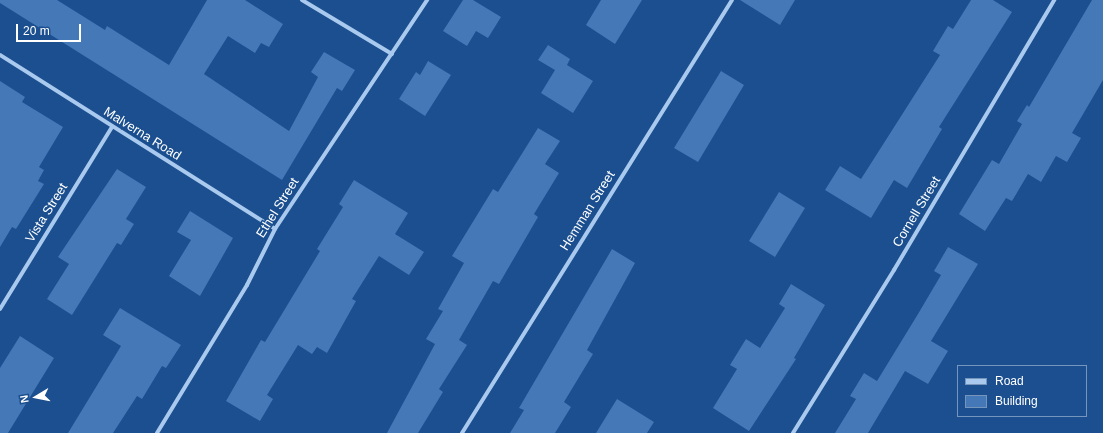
<!DOCTYPE html>
<html>
<head>
<meta charset="utf-8">
<style>
	body { margin:0 }
	#map { position:relative; width:1103px; height:433px; overflow:hidden; background:#1b4f8f; font-family:Helvetica,sans-serif }
	div>[style] { position:absolute }
	.building>* { inset:0; background:#4478b7 }
	.minor>* { height:4px; margin:-2px; padding:0 2px; transform-origin:2px; border-radius:2px; background:#a9c9ee }
	span { translate:-50% -50%; white-space:nowrap; text-align:center; line-height:1.15; -webkit-text-stroke:3px #1b4f8f; paint-order:stroke }
	.street-label { font-size:13px; color:#fff }
	.legend { position:absolute; left:957px; top:365px; width:130px; height:52px; box-sizing:border-box; background:#1b4f8f; border:1px solid #7695bc; margin:0; padding:5px 7px; list-style:none; font-size:12px; color:#fff }
	.legend li { display:flex; align-items:center; gap:8px; height:20px }
	.legend b { width:20px; border:1px solid #7695bc }
	.north { position:absolute; left:16px; top:377px; width:40px; height:40px; -webkit-text-stroke:3px #1b4f8f; paint-order:stroke; rotate:260deg; font-size:11px; font-weight:700; line-height:16px; text-align:center; color:#fff }
	.north::after { content:''; display:block; margin:auto; width:14px; height:18px; background:#fff; clip-path:polygon(50% 0,100% 100%,50% 72%,0 100%) }
	.scale { position:absolute; left:16px; top:24px; width:65px; height:18px; box-sizing:border-box; border:2px solid #fff; border-top:0; padding-left:5px; font-size:12px; line-height:14px; white-space:nowrap; color:#fff; -webkit-text-stroke:3px #1b4f8f; paint-order:stroke }
</style>
</head>
<body>
<div id="map">
	<div class="building">
		<i style="clip-path:polygon(0 0,57px 0,105px 30px,107px 26px,169px 65px,207px 0,245px 0,283px 24px,269px 47px,261px 43px,255px 53px,228px 36px,204px 74px,289px 131px,318px 77px,311px 72px,324px 52px,355px 70px,342px 91px,337px 88px,282px 180px,0 3px)"></i>
		<i style="clip-path:polygon(463px 0,473px 0,501px 17px,488px 38px,476px 31px,467px 46px,443px 31px)"></i>
		<i style="clip-path:polygon(601px 0,642px 0,615px 44px,586px 25px)"></i>
		<i style="clip-path:polygon(740px 0,795px 0,780px 25px)"></i>
		<i style="clip-path:polygon(971px 0,993px 0,1012px 12px,939px 127px,942px 129px,907px 188px,894px 180px,871px 218px,825px 190px,840px 166px,861px 179px,940px 55px,933px 51px,948px 26px,953px 29px)"></i>
		<i style="clip-path:polygon(1092px 0,1103px 0,1103px 80px,1072px 133px,1081px 138px,1067px 162px,1056px 156px,1041px 182px,1028px 174px,1012px 201px,1006px 198px,985px 231px,959px 214px,992px 160px,999px 164px,1022px 124px,1017px 121px,1027px 105px,1029px 107px)"></i>
		<i style="clip-path:polygon(548px 45px,570px 59px,567px 65px,593px 81px,573px 113px,541px 93px,555px 70px,538px 60px)"></i>
		<i style="clip-path:polygon(428px 61px,451px 75px,425px 116px,399px 99px,416px 72px,420px 75px)"></i>
		<i style="clip-path:polygon(721px 71px,744px 85px,698px 162px,674px 148px)"></i>
		<i style="clip-path:polygon(0 81px,25px 97px,22px 102px,63px 127px,39px 167px,44px 170px,38px 181px,44px 184px,16px 229px,12px 227px,0 247px)"></i>
		<i style="clip-path:polygon(538px 128px,560px 141px,545px 164px,559px 173px,534px 214px,538px 217px,499px 284px,493px 281px,459px 340px,467px 345px,439px 389px,443px 392px,418px 433px,387px 433px,435px 344px,426px 339px,443px 311px,438px 309px,464px 263px,452px 256px,493px 189px,498px 192px)"></i>
		<i style="clip-path:polygon(117px 169px,146px 187px,126px 219px,134px 224px,121px 245px,117px 243px,72px 315px,47px 299px,69px 264px,58px 257px)"></i>
		<i style="clip-path:polygon(354px 180px,408px 213px,395px 234px,424px 252px,409px 275px,379px 256px,352px 299px,356px 301px,327px 353px,317px 347px,312px 354px,298px 345px,267px 395px,273px 399px,260px 421px,226px 401px,261px 340px,265px 342px,320px 251px,317px 249px,343px 207px,339px 204px)"></i>
		<i style="clip-path:polygon(779px 192px,805px 208px,775px 257px,749px 241px)"></i>
		<i style="clip-path:polygon(190px 211px,233px 238px,200px 296px,169px 276px,191px 240px,177px 232px)"></i>
		<i style="clip-path:polygon(948px 247px,978px 264px,931px 341px,948px 351px,928px 384px,905px 371px,868px 433px,835px 433px,856px 399px,850px 396px,864px 373px,877px 381px,918px 314px,941px 275px,934px 271px)"></i>
		<i style="clip-path:polygon(612px 249px,635px 263px,587px 350px,593px 354px,564px 402px,571px 407px,555px 433px,510px 433px,524px 410px,519px 408px)"></i>
		<i style="clip-path:polygon(791px 284px,825px 305px,794px 358px,796px 359px,749px 431px,713px 408px,737px 369px,730px 365px,746px 339px,760px 348px,785px 308px,779px 304px)"></i>
		<i style="clip-path:polygon(120px 308px,181px 345px,166px 368px,162px 366px,142px 399px,137px 396px,113px 433px,68px 433px,121px 346px,103px 335px)"></i>
		<i style="clip-path:polygon(20px 336px,54px 358px,8px 433px,0 433px,0 368px)"></i>
		<i style="clip-path:polygon(617px 399px,654px 422px,647px 433px,596px 433px)"></i>
	</div>
	<div class="minor">
		<i style="left:302px;top:0;width:105px;rotate:31deg"></i>
		<i style="left:0;top:55px;width:325px;rotate:32.3deg"></i>
		<i style="left:0;top:309px;width:214px;rotate:-58.4deg"></i>
		<i style="left:157px;top:433px;width:173px;rotate:-58.7deg"></i>
		<i style="left:247px;top:285px;width:63px;rotate:-63.4deg"></i>
		<i style="left:275px;top:229px;width:275px;rotate:-56.4deg"></i>
		<i style="left:462px;top:433px;width:510px;rotate:-58.05deg"></i>
		<i style="left:793px;top:433px;width:192px;rotate:-58.2deg"></i>
		<i style="left:894px;top:270px;width:314px;rotate:-59.3deg"></i>
	</div>
	<div class="street-label">
		<span style="left:142px;top:134px;rotate:32deg">Malverna Road</span>
		<span style="left:278px;top:208px;rotate:-58deg">Ethel Street</span>
		<span style="left:588px;top:211px;rotate:-58deg">Hemman Street</span>
		<span style="left:917px;top:212px;rotate:-59deg">Cornell Street</span>
		<span style="left:47px;top:213px;rotate:-58deg">Vista Street</span>
	</div>
	<ul class="legend">
	<li><b style="height:5px;background:#a9c9ee"></b>Road</li>
	<li><b style="height:11px;background:#4478b7"></b>Building</li>
	</ul>
	<div class="north">N</div>
	<div class="scale">20 m</div>
</div>
</body>
</html>
